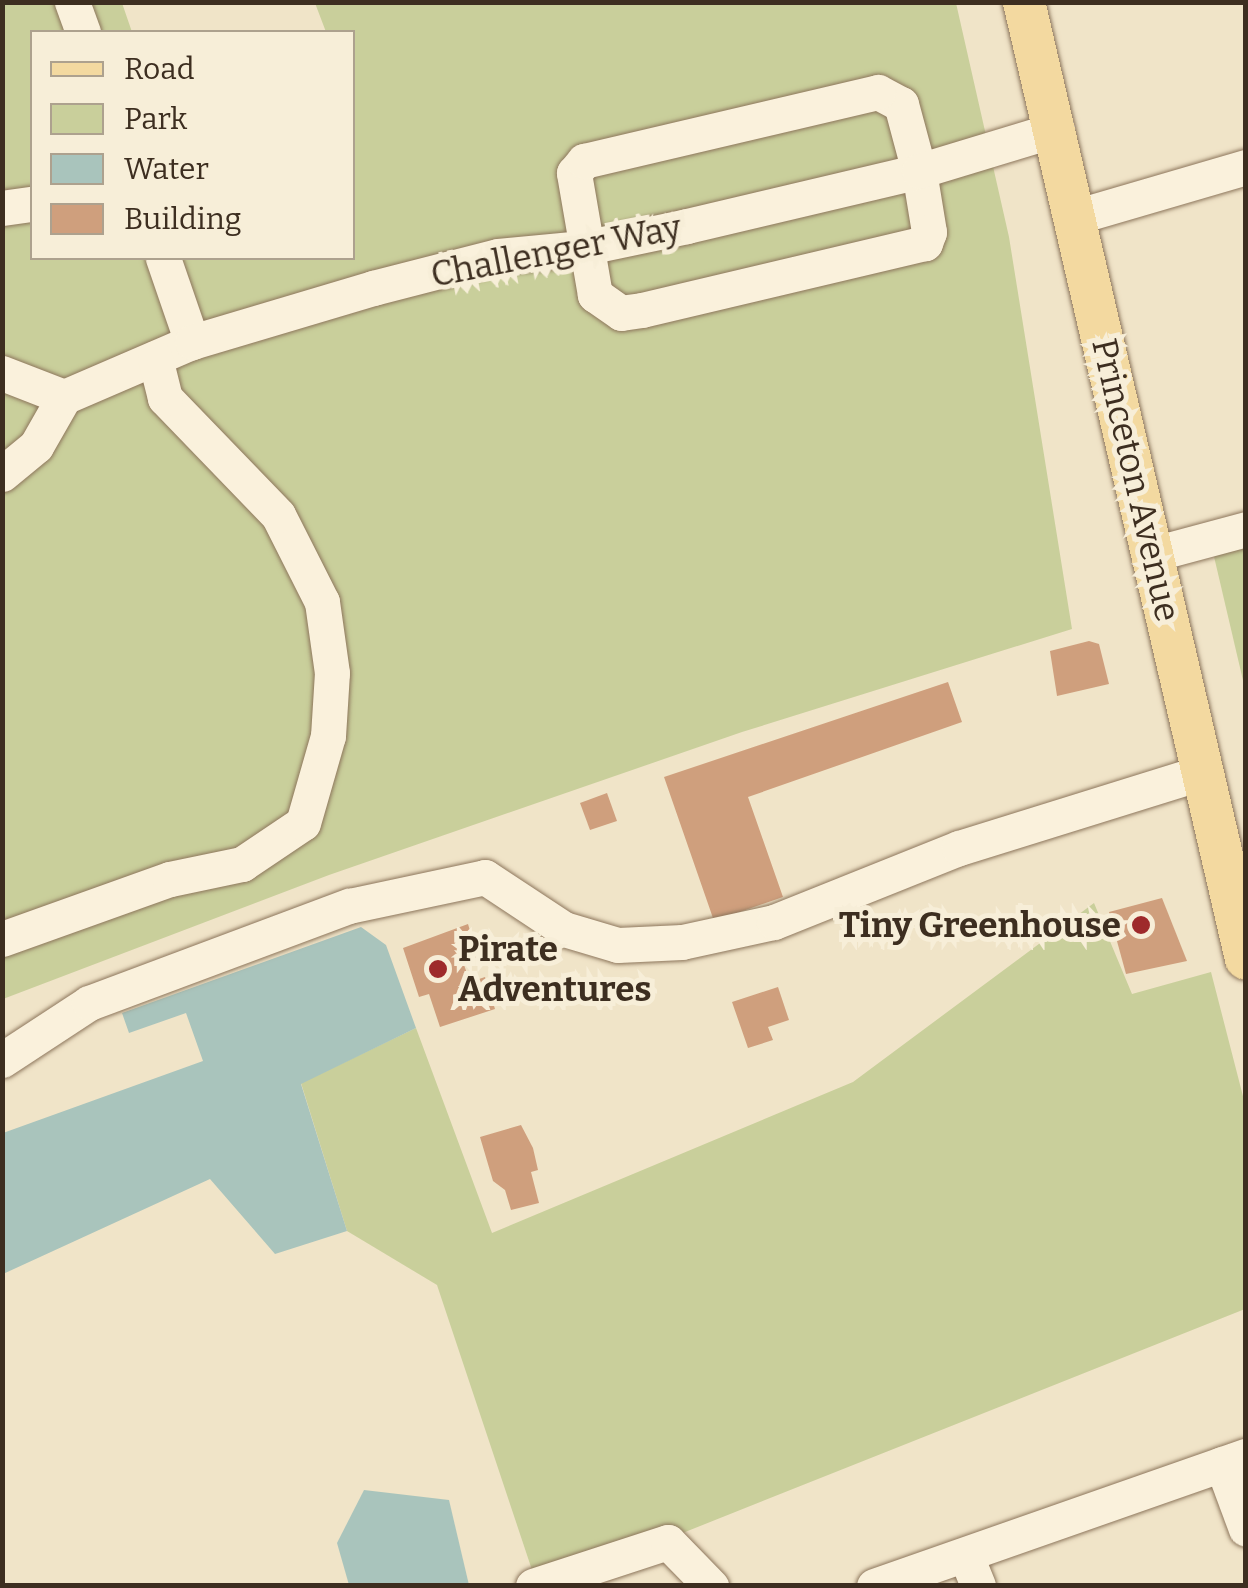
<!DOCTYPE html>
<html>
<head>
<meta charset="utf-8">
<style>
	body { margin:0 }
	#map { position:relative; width:1248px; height:1588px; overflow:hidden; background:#f0e4c8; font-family:Bitter,serif }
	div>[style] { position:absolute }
	.green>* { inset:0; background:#c9cf9b }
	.water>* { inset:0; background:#a9c4bc }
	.building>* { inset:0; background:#cf9f7d }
	.roads { filter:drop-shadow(0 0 2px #8d765c) drop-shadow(0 0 2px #8d765c) }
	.minor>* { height:35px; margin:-17.5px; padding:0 17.5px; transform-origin:17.5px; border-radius:17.5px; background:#faf1dc }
	.major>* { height:42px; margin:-21px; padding:0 21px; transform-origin:21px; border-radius:21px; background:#f3d9a0 }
	.dots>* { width:28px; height:28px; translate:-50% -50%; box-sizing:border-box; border:5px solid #f7eed8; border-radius:50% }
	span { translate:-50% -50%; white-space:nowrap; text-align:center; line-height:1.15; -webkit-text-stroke:10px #f7eed8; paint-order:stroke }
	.street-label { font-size:35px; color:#3d2e20 }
	.poi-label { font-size:35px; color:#3d2e20; font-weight:700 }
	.right { translate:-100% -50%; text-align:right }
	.left { translate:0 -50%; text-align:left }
	.frame { position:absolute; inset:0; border:5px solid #3d2e20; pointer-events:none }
	.legend { position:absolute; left:30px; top:30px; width:325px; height:230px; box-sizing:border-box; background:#f7eed8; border:2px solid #ada18e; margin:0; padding:12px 18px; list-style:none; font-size:30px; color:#3d2e20 }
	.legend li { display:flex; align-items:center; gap:20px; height:50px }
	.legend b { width:50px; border:2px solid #ada18e }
</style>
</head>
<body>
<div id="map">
	<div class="green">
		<i style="clip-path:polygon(3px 3px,122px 3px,132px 32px,32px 32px,32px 258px,352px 258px,352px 32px,326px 32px,315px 3px,956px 3px,1009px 237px,1072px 629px,742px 732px,329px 875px,3px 999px)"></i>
		<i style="clip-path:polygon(1245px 538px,1245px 689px,1212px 548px)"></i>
		<i style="clip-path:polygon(1094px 903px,1132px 994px,1211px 972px,1245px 1104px,1245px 1309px,552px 1585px,537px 1585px,437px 1285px,347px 1231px,301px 1083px,416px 1028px,492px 1233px,853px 1082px)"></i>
	</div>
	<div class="water">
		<i style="clip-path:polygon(361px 927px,386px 945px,416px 1028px,301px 1084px,347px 1231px,275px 1254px,210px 1179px,3px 1274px,3px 1133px,203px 1061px,186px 1013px,129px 1033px,122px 1013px)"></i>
		<i style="clip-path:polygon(364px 1490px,449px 1500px,469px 1585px,349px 1585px,337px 1543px)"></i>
	</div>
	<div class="building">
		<i style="clip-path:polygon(1089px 641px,1099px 644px,1109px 684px,1057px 696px,1050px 651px)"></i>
		<i style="clip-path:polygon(948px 682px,962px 722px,748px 797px,783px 897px,714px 921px,664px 777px)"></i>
		<i style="clip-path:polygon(607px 793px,617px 821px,590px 830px,580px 803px)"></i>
		<i style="clip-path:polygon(1162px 898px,1187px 961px,1126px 974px,1109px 912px)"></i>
		<i style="clip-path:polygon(468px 924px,478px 957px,463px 962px,470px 982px,485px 977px,495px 1009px,440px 1027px,429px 994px,419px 997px,403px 948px)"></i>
		<i style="clip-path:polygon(778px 987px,789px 1020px,768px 1027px,773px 1040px,748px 1048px,732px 1002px)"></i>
		<i style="clip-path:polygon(521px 1125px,533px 1148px,538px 1170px,531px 1172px,539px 1203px,511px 1210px,505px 1190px,493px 1181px,480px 1137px)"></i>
	</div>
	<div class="roads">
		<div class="minor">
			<i style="left:72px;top:2px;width:32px;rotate:70deg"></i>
			<i style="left:878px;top:92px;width:26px;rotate:28deg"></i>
			<i style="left:901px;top:104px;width:69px;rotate:75deg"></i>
			<i style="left:919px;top:171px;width:62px;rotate:80.7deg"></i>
			<i style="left:929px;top:232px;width:12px;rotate:110deg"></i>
			<i style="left:925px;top:243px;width:291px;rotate:166.7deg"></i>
			<i style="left:642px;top:310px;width:21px;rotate:172deg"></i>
			<i style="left:621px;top:313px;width:32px;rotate:-145deg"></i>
			<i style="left:595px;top:295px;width:124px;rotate:-99.8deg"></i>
			<i style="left:574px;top:173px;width:16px;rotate:-50deg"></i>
			<i style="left:584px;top:161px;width:302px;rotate:-13.2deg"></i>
			<i style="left:2px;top:208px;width:30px;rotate:-8deg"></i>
			<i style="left:1075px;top:217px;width:178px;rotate:-16.3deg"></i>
			<i style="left:163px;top:258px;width:89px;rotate:71deg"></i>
			<i style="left:2px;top:373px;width:66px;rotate:21.2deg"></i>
			<i style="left:64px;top:397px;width:56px;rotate:119.7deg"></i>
			<i style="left:36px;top:446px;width:44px;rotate:140.5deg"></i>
			<i style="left:64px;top:397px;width:139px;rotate:-23.3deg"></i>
			<i style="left:192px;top:342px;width:189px;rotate:-16.6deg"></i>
			<i style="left:373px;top:288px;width:129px;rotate:-14.4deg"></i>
			<i style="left:498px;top:256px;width:85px;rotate:-5.4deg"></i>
			<i style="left:583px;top:248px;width:106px;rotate:-11.9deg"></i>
			<i style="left:687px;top:226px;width:238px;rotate:-13.3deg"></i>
			<i style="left:919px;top:171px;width:144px;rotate:-16.9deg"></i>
			<i style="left:1153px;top:554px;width:96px;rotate:-15deg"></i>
			<i style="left:2px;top:939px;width:178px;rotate:-19.7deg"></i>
			<i style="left:170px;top:879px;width:74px;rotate:-11.8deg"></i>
			<i style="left:242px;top:864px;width:73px;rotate:-33.9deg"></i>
			<i style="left:303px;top:823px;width:91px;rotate:-74deg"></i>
			<i style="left:328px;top:736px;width:63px;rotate:-86.4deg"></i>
			<i style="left:332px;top:673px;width:72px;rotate:-98deg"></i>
			<i style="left:322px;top:602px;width:97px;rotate:-116.8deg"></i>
			<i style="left:278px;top:515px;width:163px;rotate:-134deg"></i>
			<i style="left:165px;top:398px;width:41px;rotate:-104deg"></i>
			<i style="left:2px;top:1060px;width:104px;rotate:-33.2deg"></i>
			<i style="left:89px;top:1003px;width:278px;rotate:-20.5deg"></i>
			<i style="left:349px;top:906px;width:139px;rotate:-12deg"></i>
			<i style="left:485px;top:877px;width:95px;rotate:33.4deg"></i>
			<i style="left:564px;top:929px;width:56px;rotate:16.5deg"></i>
			<i style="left:618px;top:945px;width:64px;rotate:-2.7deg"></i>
			<i style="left:682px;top:942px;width:94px;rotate:-12.3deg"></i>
			<i style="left:774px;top:922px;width:199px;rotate:-21.8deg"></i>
			<i style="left:959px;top:848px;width:256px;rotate:-17.3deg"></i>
			<i style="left:1222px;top:1464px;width:69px;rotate:69.7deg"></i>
			<i style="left:966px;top:1556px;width:32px;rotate:68deg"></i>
			<i style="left:533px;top:1586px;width:142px;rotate:-18.1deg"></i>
			<i style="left:668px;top:1542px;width:62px;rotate:45.7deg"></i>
			<i style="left:874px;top:1586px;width:394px;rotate:-19.3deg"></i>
		</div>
		<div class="major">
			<i style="left:1024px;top:2px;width:982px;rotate:76.94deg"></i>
		</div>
	</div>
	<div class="dots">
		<i style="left:1141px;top:925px;background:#9e2a2b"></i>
		<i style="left:438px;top:969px;background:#9e2a2b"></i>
	</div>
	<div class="street-label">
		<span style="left:556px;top:251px;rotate:-11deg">Challenger Way</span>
		<span style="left:1136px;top:480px;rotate:77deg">Princeton Avenue</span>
	</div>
	<div class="poi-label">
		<span class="right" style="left:1121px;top:925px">Tiny Greenhouse</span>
		<span class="left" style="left:458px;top:969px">Pirate<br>Adventures</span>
	</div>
	<div class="frame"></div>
	<ul class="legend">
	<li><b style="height:12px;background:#f3d9a0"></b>Road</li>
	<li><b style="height:28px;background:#c9cf9b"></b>Park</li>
	<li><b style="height:28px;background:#a9c4bc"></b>Water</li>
	<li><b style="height:28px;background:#cf9f7d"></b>Building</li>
	</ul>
</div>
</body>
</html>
